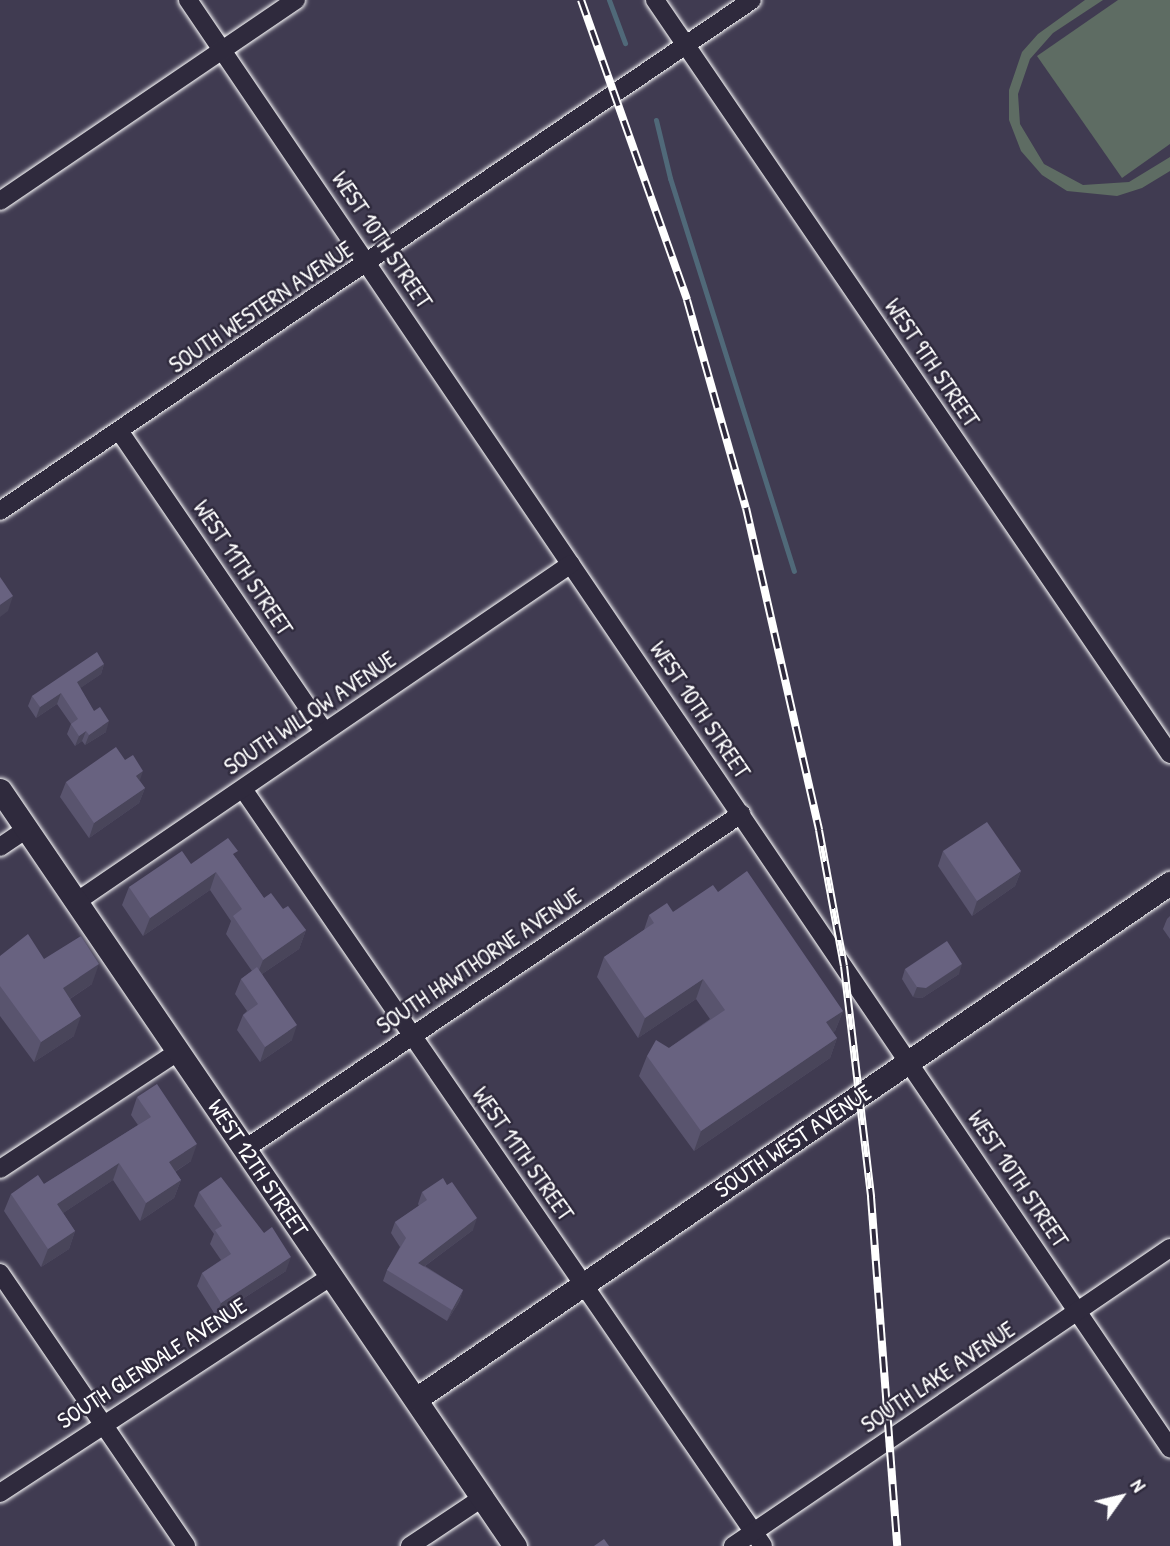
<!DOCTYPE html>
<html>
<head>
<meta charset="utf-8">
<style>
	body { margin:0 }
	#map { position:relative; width:1170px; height:1546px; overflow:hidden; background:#403b51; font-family:"Patrick Hand",sans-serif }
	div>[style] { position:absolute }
	.green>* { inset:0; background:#5e6c63 }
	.stream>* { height:5px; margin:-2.5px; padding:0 2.5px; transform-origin:2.5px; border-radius:2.5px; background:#506979 }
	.roads { filter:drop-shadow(0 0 2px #fff) drop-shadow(0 0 2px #fff) }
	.minor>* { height:18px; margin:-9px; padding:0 9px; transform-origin:9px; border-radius:9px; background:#2f2a3d }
	.major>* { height:23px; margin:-11.5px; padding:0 11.5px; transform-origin:11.5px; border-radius:11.5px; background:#2f2a3d }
	.rail>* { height:8px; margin-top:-4px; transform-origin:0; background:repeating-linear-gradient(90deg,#2f2a3d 0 16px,#fff 0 32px); box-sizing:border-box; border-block:2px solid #fff }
	.wall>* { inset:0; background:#59546e }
	.shaded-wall>* { inset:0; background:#49455a }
	.building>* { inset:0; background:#686280 }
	span { translate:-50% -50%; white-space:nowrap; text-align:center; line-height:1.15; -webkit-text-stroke:5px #2f2a3d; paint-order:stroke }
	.street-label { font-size:23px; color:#fff }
	.north { position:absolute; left:1086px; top:1462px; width:70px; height:70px; -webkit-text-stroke:5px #2f2a3d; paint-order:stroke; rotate:56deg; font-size:19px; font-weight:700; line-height:28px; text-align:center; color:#fff }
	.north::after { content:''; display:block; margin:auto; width:24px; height:32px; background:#fff; clip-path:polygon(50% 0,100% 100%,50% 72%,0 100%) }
</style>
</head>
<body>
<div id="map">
	<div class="green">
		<i style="clip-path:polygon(1085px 0,1103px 0,1053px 33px,1030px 59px,1018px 94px,1020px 124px,1044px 164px,1083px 185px,1129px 182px,1170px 157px,1170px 171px,1142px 188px,1117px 196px,1067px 191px,1042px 175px,1021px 151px,1009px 120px,1009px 90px,1022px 52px,1038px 34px)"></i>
		<i style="clip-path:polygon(1118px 0,1170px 0,1170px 144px,1122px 178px,1037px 56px)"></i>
	</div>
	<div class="stream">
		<i style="left:609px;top:0;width:46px;rotate:69.6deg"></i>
		<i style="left:656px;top:120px;width:60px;rotate:76.4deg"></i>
		<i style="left:670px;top:178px;width:412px;rotate:72.5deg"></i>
	</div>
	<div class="roads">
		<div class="minor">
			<i style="left:188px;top:0;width:1750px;rotate:55.86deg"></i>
			<i style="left:655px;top:0;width:913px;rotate:55.67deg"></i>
			<i style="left:0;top:201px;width:358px;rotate:-34.2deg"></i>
			<i style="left:120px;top:432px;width:363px;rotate:55.7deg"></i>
			<i style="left:0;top:511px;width:909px;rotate:-34.2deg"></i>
			<i style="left:243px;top:789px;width:918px;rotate:55.51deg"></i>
			<i style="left:0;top:847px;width:32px;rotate:-34deg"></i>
			<i style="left:76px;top:902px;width:599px;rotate:-34.33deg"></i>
			<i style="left:245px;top:1149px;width:599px;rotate:-34.04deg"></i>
			<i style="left:0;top:1169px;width:214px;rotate:-33.4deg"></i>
			<i style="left:0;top:1273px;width:330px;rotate:55.7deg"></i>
			<i style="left:0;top:1493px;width:396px;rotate:-33.2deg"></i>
			<i style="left:410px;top:1546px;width:87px;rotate:-33.7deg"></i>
			<i style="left:733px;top:1546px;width:529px;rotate:-34.29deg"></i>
		</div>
		<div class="major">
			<i style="left:0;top:790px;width:915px;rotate:55.74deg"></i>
			<i style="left:416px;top:1399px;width:914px;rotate:-34.39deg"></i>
		</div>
	</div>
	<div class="rail">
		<i style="left:581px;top:0;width:318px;rotate:70.5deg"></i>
		<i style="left:687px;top:300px;width:216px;rotate:74.2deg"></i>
		<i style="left:746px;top:508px;width:330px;rotate:77.2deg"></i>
		<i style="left:819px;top:830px;width:138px;rotate:79.6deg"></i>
		<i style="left:844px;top:966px;width:233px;rotate:83.3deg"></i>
		<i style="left:871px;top:1197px;width:350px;rotate:85.7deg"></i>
	</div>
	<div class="wall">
		<i style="clip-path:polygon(104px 664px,101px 674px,80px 688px,106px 732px,85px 745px,82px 741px,75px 746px,67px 734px,71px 724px,57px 704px,36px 718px,28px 706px,32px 696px)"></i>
		<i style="clip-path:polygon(140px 781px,145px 788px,139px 803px,89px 838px,60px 797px,66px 782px)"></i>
		<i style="clip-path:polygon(943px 851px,1021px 871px,1015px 886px,972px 916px,938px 866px)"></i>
		<i style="clip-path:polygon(236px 858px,264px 898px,283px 909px,306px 930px,299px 949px,262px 974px,292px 1040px,260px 1062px,237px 1030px,243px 1015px,247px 1011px,235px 994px,241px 979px,252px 971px,226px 934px,231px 921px,210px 890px,143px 936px,122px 905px,129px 887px,191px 864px)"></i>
		<i style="clip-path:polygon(718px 892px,843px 1011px,835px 1031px,833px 1032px,837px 1038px,830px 1058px,694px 1151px,639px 1076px,647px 1056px,669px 1048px,710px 1019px,696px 999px,638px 1038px,597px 977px,604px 957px,644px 930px,649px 915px,673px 912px)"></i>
		<i style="clip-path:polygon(1170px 916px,1170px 939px,1163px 929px,1167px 919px)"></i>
		<i style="clip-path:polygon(0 956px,44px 959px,92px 984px,70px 999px,74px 1036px,34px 1062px,0 1016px)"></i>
		<i style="clip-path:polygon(905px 969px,959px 974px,922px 998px,913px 997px,902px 979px)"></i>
		<i style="clip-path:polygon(137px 1097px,191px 1161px,175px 1172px,181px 1180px,174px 1198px,140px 1221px,113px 1180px,63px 1213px,75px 1231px,69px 1249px,41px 1267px,4px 1211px,11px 1194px,44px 1184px,138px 1125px,131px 1115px)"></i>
		<i style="clip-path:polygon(199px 1192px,264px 1233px,286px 1271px,216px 1316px,197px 1286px,202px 1273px,221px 1260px,210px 1244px,214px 1234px,194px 1206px)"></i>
		<i style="clip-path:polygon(422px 1192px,473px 1230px,425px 1266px,463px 1290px,459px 1302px,447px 1321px,383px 1281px,387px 1270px,400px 1247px,391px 1233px,395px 1222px,419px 1206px,418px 1204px)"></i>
	</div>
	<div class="shaded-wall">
		<i style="clip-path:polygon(13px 596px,8px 611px,0 617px,0 605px)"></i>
		<i style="clip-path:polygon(104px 664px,101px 674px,73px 693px,77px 682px)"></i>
		<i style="clip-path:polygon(61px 693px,57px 704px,36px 718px,40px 707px)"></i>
		<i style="clip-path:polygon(109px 721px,106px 732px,85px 745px,89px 735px)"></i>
		<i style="clip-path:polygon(86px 731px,82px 741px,75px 746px,79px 736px)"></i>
		<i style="clip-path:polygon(143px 771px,138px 786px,136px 776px)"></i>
		<i style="clip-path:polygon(145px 788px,139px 803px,89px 838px,94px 823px)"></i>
		<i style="clip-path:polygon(1021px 871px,1015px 886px,972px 916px,977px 901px)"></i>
		<i style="clip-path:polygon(216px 872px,210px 890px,143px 936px,150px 918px)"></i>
		<i style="clip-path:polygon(306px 930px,299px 949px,256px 978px,263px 960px)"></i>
		<i style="clip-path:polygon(99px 964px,92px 984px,56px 1008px,63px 988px)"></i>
		<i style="clip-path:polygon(962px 964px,959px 974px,922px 998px,913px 997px,917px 987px)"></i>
		<i style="clip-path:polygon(703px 979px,696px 999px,638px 1038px,645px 1018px)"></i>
		<i style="clip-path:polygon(843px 1011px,835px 1031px,819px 1042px,826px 1022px)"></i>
		<i style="clip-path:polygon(81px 1016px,74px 1036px,34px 1062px,41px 1042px)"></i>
		<i style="clip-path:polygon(297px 1025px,292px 1040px,260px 1062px,265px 1047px)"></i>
		<i style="clip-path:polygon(837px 1038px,830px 1058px,694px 1151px,701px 1131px)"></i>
		<i style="clip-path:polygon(197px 1144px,191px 1161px,162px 1180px,169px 1162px)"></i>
		<i style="clip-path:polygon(119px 1163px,113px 1180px,51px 1221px,57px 1204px)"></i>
		<i style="clip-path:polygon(181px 1180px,174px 1198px,140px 1221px,146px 1203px)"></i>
		<i style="clip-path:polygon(477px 1218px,473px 1230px,414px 1274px,418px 1263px)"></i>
		<i style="clip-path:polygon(75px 1231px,69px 1249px,41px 1267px,48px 1249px)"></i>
		<i style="clip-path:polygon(291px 1257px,286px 1271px,216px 1316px,221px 1303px)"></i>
		<i style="clip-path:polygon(463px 1290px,459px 1302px,447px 1321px,452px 1310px)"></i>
	</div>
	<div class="building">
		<i style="clip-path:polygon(0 577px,13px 596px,0 605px)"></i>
		<i style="clip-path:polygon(97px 652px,104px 664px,77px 682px,94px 711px,100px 707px,109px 721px,89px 735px,86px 731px,79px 736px,71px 724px,78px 719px,61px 693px,40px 707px,32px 696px)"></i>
		<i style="clip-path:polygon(116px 747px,125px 760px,133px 755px,143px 771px,136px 776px,145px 788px,94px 823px,66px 782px)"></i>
		<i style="clip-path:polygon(987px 822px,1021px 871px,977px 901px,943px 851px)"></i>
		<i style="clip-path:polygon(228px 838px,238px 851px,233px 854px,264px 898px,271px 893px,283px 909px,288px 906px,306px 930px,263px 960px,233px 916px,242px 909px,216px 872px,150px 918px,129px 887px,182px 851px,191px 864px)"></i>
		<i style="clip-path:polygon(747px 871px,843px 1011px,826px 1022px,837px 1038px,701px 1131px,647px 1056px,656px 1040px,669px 1048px,725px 1010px,703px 979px,645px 1018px,604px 957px,654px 923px,649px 915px,667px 903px,673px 912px,713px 885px,718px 892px)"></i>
		<i style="clip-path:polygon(28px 934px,44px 959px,81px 936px,99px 964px,63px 988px,81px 1016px,41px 1042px,0 986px,0 956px)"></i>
		<i style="clip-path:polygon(947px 941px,962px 964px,926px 988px,917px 987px,905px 969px)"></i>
		<i style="clip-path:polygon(257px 967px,297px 1025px,265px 1047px,243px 1015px,258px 1004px,241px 979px)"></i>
		<i style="clip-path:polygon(157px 1084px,197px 1144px,169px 1162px,181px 1180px,146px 1203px,119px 1163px,57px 1204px,75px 1231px,48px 1249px,11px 1194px,38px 1175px,44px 1184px,151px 1117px,137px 1097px)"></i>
		<i style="clip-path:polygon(221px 1177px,264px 1233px,272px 1227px,291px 1257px,221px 1303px,202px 1273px,231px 1254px,215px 1230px,222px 1226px,199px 1192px)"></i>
		<i style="clip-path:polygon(443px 1178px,447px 1185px,452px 1182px,477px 1218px,418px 1263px,463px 1290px,452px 1310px,387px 1270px,406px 1238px,395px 1222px,427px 1200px,422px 1192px)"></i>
		<i style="clip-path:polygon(604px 1539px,609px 1546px,594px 1546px)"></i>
	</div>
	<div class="street-label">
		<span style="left:382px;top:240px;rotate:56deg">WEST 10TH STREET</span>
		<span style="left:261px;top:307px;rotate:-34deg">SOUTH WESTERN AVENUE</span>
		<span style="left:932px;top:363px;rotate:56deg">WEST 9TH STREET</span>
		<span style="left:243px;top:568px;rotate:56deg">WEST 11TH STREET</span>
		<span style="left:700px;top:710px;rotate:56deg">WEST 10TH STREET</span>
		<span style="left:310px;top:713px;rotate:-34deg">SOUTH WILLOW AVENUE</span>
		<span style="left:479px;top:961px;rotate:-34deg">SOUTH HAWTHORNE AVENUE</span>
		<span style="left:793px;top:1141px;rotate:-34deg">SOUTH WEST AVENUE</span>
		<span style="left:523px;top:1154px;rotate:55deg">WEST 11TH STREET</span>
		<span style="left:258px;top:1168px;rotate:56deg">WEST 12TH STREET</span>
		<span style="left:1018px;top:1179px;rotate:56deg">WEST 10TH STREET</span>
		<span style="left:152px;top:1363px;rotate:-33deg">SOUTH GLENDALE AVENUE</span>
		<span style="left:938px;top:1377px;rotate:-34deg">SOUTH LAKE AVENUE</span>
	</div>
	<div class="north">N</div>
</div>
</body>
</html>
